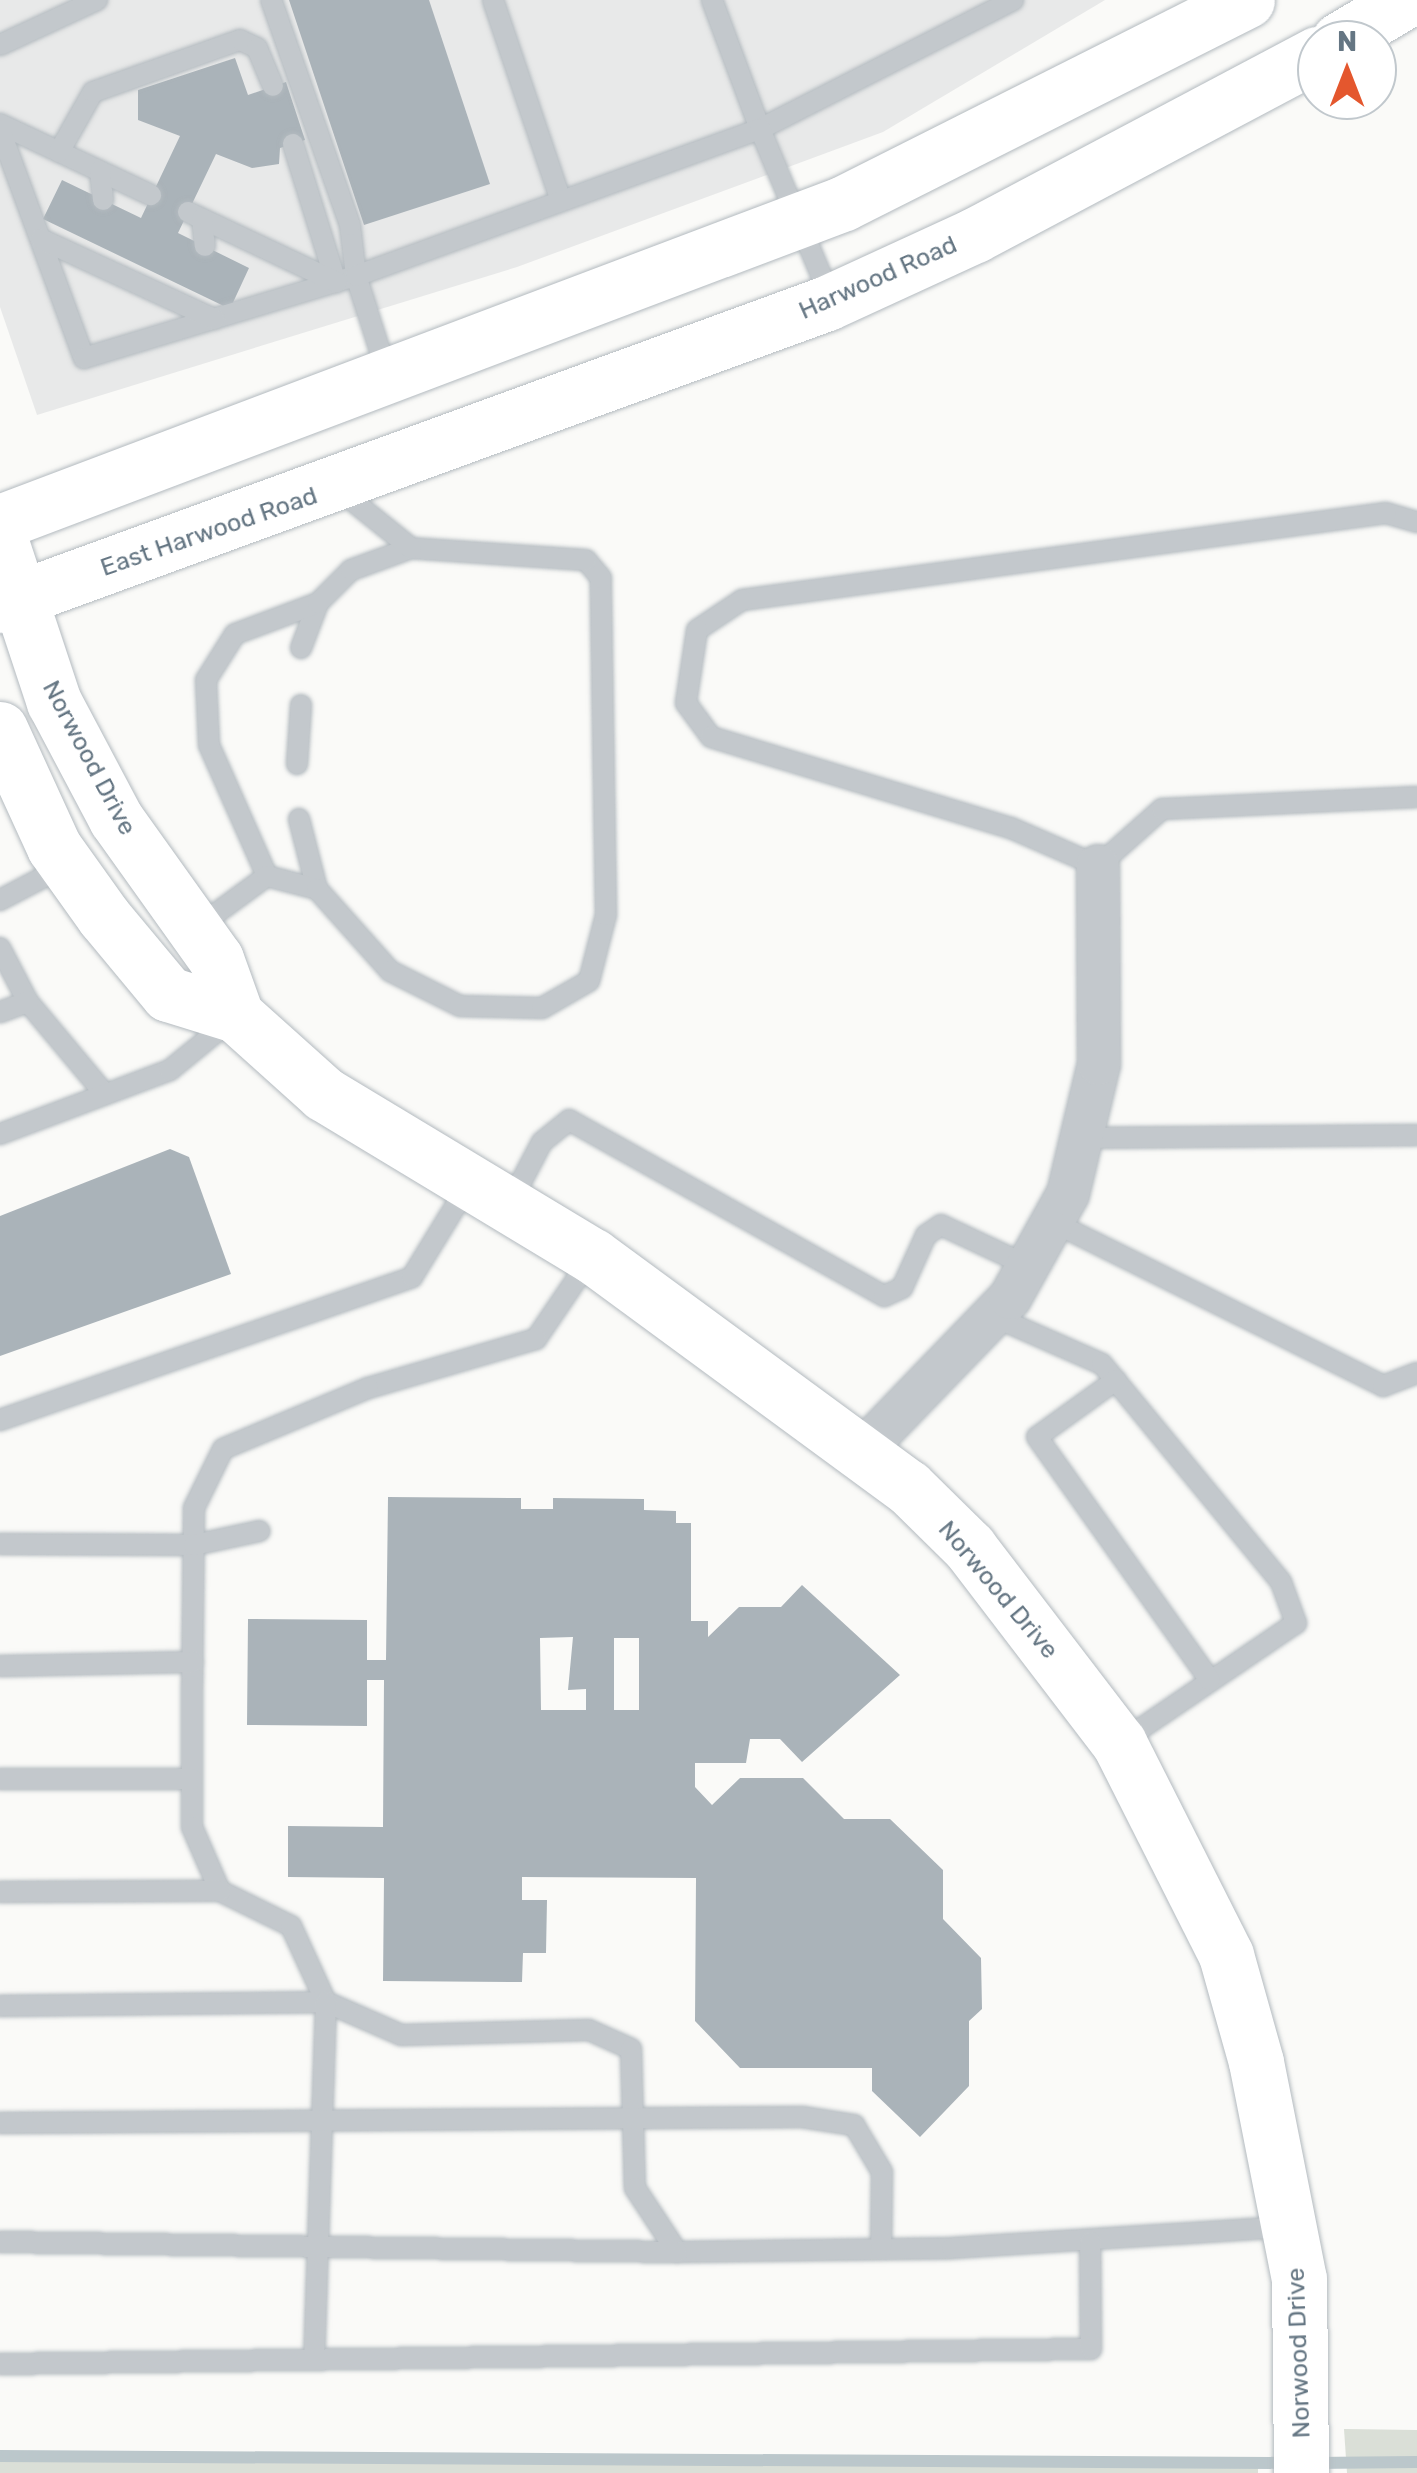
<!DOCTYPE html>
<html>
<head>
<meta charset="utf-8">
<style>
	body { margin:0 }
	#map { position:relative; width:1417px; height:2473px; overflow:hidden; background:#fafaf8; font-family:Rubik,sans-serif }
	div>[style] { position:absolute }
	.built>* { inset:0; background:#e8e9e9 }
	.green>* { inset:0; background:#dadfd7 }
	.stream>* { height:12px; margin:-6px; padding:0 6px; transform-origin:6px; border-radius:6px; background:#bbc7cb }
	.building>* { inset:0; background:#aab3b9 }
	.roads { filter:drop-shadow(0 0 2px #b3babf) drop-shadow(0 0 2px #b3babf) }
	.lane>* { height:20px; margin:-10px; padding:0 10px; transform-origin:10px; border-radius:10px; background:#c3c8cc }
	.street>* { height:42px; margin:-21px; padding:0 21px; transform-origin:21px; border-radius:21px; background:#c3c8cc }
	.secondary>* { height:55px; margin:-27.5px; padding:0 27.5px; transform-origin:27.5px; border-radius:27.5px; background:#fff }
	span { translate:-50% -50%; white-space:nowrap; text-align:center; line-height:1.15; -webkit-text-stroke:10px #fff; paint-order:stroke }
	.street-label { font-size:25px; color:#657683 }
	.north { position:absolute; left:1297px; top:20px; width:100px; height:100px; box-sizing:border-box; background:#fff; border:2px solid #c1c8cd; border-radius:50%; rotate:0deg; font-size:28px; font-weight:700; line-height:40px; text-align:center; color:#657683 }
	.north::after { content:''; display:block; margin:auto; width:35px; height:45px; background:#e4572e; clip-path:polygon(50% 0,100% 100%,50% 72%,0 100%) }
</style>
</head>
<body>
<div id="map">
	<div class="built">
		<i style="clip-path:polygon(0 0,1105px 0,883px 132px,517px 267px,37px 415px,0 307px)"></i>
	</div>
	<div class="green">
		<i style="clip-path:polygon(1344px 2429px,1417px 2430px,1417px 2473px,1347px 2473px)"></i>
		<i style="clip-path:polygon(0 2457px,857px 2466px,1258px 2464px,1258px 2473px,0 2473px)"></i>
	</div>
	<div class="stream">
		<i style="left:0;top:2456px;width:1287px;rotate:0.31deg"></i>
		<i style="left:1312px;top:2463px;width:105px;rotate:-0.5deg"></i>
	</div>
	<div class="building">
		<i style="clip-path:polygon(289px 0,429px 0,490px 184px,364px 225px)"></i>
		<i style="clip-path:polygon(235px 58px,248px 95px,286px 82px,305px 140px,280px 148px,279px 164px,252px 168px,216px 154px,178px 233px,249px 268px,230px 309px,43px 219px,62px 180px,141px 218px,180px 136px,138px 120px,138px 90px)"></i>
		<i style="clip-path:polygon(170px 1149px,189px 1157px,231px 1274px,0 1356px,0 1216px)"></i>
		<i style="clip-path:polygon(evenodd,388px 1497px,521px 1498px,521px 1509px,553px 1509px,553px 1498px,644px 1499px,644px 1510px,676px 1511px,676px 1523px,691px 1523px,691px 1621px,708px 1621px,708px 1637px,739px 1607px,781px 1607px,802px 1585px,900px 1675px,802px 1762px,780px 1739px,750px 1739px,746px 1763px,695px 1763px,695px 1787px,712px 1805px,740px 1778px,803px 1778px,844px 1819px,890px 1819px,943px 1870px,943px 1919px,981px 1958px,982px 2009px,969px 2021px,969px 2086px,920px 2137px,872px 2091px,872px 2068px,740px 2068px,695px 2021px,696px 1878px,522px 1877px,522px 1900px,547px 1900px,546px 1953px,523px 1953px,522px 1982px,383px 1981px,384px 1878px,288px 1877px,288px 1826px,383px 1827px,384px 1680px,367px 1680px,367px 1726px,247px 1725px,248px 1619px,367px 1620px,367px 1660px,386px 1660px,388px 1497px,573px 1637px,568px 1690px,586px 1689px,586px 1710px,541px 1710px,540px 1638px,573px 1637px,388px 1497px,614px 1638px,639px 1638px,639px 1710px,614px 1710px,614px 1638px)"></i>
	</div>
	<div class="roads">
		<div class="lane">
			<i style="left:493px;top:0;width:212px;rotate:71.3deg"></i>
			<i style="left:712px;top:0;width:138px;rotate:69.6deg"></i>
			<i style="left:760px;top:129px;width:284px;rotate:-27deg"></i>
			<i style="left:0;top:45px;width:107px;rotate:-24.9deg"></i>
			<i style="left:0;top:124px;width:167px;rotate:25.2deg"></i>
			<i style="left:0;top:130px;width:243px;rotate:69.8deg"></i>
			<i style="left:84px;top:358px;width:284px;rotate:-16.8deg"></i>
			<i style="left:356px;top:276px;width:51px;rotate:-96.7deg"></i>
			<i style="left:350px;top:225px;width:238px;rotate:-109.3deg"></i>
			<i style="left:293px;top:144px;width:145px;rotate:72.7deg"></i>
			<i style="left:59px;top:152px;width:69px;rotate:-60.5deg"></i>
			<i style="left:93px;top:92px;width:156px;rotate:-19.5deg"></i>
			<i style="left:240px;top:40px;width:19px;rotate:25deg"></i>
			<i style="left:257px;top:48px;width:41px;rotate:67.2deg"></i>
			<i style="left:100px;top:171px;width:29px;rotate:84deg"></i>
			<i style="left:188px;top:212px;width:164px;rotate:25.3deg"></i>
			<i style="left:202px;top:219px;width:27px;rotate:84deg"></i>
			<i style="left:41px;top:239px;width:191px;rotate:24.8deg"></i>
			<i style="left:387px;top:373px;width:102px;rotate:-107.7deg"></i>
			<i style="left:356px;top:276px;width:430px;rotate:-20deg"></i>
			<i style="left:760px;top:129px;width:184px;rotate:67.3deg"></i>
			<i style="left:1417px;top:522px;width:32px;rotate:-164deg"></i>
			<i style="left:1386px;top:513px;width:650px;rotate:172.31deg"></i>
			<i style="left:742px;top:600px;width:54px;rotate:146.3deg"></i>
			<i style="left:697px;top:630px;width:74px;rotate:98.6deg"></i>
			<i style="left:686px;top:703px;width:42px;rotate:53.7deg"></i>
			<i style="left:711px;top:737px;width:313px;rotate:16.9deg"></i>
			<i style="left:1011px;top:828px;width:95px;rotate:23.6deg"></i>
			<i style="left:1098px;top:866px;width:86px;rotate:-41.7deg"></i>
			<i style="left:1162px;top:809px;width:255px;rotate:-2.7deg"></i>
			<i style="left:301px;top:648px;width:48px;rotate:-69.3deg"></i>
			<i style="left:297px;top:764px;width:59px;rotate:-86.1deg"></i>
			<i style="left:299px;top:819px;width:72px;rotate:75.6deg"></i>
			<i style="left:267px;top:876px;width:143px;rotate:-113.9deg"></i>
			<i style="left:209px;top:745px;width:65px;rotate:-92.6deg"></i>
			<i style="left:206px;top:680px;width:54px;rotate:-57.8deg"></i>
			<i style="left:235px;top:634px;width:89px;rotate:-20.5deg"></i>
			<i style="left:318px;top:603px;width:47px;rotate:-45deg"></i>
			<i style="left:351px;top:570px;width:64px;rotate:-20.1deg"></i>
			<i style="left:0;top:900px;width:73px;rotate:-27.6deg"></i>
			<i style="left:196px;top:928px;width:88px;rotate:-36.2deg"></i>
			<i style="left:267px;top:876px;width:52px;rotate:14.6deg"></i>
			<i style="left:317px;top:889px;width:110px;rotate:48.3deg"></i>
			<i style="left:390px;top:971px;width:78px;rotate:26.6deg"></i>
			<i style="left:460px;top:1006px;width:82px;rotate:1.4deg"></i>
			<i style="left:542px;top:1008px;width:54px;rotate:-29.9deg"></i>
			<i style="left:589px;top:981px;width:68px;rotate:-75.6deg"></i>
			<i style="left:606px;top:915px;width:337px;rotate:-90.9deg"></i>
			<i style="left:601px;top:578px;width:23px;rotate:-130deg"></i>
			<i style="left:586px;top:560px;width:175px;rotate:-176.1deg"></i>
			<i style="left:411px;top:548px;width:92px;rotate:-141.1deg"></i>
			<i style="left:0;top:948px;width:61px;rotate:62.6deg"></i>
			<i style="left:28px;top:1002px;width:120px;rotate:50.1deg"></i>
			<i style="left:0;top:1012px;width:30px;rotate:-20deg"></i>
			<i style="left:0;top:1134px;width:182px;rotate:-20.6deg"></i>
			<i style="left:170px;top:1070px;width:79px;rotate:-39.3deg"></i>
			<i style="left:1085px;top:1138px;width:332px;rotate:-0.5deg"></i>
			<i style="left:509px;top:1205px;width:71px;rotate:-62.4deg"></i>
			<i style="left:542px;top:1142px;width:35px;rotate:-39deg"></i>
			<i style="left:569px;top:1120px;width:361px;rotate:29.2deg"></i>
			<i style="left:884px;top:1296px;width:20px;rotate:-24deg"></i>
			<i style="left:902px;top:1288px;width:58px;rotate:-65.6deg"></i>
			<i style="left:926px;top:1235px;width:18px;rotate:-34deg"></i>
			<i style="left:941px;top:1225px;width:96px;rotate:25.2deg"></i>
			<i style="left:1053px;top:1222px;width:369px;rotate:26.4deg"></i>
			<i style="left:1383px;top:1386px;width:36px;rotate:-21deg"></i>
			<i style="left:591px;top:1258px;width:98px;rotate:124.2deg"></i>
			<i style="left:536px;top:1339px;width:175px;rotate:163.7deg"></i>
			<i style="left:368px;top:1388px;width:157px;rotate:157.2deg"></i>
			<i style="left:223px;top:1449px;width:66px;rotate:116.2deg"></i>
			<i style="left:194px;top:1508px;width:178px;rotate:90.6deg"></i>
			<i style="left:192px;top:1686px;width:141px;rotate:90deg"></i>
			<i style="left:192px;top:1827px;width:70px;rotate:66.4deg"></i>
			<i style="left:220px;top:1891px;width:79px;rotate:26.2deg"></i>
			<i style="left:291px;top:1926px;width:84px;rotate:65.3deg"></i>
			<i style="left:326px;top:2002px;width:82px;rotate:23.7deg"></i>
			<i style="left:401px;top:2035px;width:188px;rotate:-1.5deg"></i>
			<i style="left:589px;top:2030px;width:46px;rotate:24.3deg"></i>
			<i style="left:631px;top:2049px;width:139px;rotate:88.4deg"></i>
			<i style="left:635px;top:2188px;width:77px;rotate:56.7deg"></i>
			<i style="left:677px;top:2252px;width:275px;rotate:-0.8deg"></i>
			<i style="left:952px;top:2248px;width:337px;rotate:-3.6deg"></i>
			<i style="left:993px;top:1316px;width:119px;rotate:23.8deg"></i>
			<i style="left:1102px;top:1364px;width:282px;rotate:50.6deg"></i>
			<i style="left:1281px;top:1582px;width:44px;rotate:69.9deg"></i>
			<i style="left:1296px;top:1623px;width:212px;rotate:145.8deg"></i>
			<i style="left:1116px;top:1380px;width:97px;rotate:144.2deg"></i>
			<i style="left:1037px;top:1437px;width:298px;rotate:54.6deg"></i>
			<i style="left:0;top:1420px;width:436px;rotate:-19.1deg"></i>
			<i style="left:412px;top:1277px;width:109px;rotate:-58.5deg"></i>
			<i style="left:0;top:1544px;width:194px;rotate:0.3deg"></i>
			<i style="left:194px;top:1545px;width:67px;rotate:-12deg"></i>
			<i style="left:0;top:1666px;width:193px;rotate:-1.2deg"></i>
			<i style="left:0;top:1779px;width:192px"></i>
			<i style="left:0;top:1892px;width:220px;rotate:-0.3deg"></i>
			<i style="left:0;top:2006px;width:326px;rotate:-0.7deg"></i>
			<i style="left:326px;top:2002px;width:357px;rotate:91.9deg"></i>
			<i style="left:0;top:2123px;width:802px;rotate:-0.43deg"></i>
			<i style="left:802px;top:2117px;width:53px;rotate:8.7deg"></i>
			<i style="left:854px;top:2125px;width:55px;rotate:59.2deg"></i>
			<i style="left:882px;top:2172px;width:77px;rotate:90.7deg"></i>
			<i style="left:0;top:2242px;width:677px;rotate:0.85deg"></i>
			<i style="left:0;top:2364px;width:1091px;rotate:-0.79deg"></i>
			<i style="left:1091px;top:2349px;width:107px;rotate:-90.5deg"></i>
		</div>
		<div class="street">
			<i style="left:863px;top:1450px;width:211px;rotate:-46deg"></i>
			<i style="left:1010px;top:1298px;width:119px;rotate:-60.9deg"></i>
			<i style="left:1068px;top:1194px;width:134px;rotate:-76.6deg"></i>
			<i style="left:1099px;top:1064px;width:198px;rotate:-90.3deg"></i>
		</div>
		<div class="secondary">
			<i style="left:1339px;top:40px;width:78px;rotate:-30.8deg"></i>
			<i style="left:0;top:522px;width:902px;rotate:-20.7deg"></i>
			<i style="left:844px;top:203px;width:451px;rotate:-26.7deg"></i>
			<i style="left:0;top:539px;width:172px;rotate:71.7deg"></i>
			<i style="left:54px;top:702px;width:132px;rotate:62.1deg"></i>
			<i style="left:116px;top:819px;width:172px;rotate:54.5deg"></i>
			<i style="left:216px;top:959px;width:59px;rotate:70.3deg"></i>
			<i style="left:236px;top:1015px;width:118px;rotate:41.9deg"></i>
			<i style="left:324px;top:1094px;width:314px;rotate:31.1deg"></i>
			<i style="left:593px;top:1256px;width:391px;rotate:36.3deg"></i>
			<i style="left:908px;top:1487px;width:86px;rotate:44.5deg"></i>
			<i style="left:969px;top:1547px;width:247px;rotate:52.6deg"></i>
			<i style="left:1119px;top:1743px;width:237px;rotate:63.2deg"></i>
			<i style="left:1226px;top:1955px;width:111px;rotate:74.3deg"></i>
			<i style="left:1256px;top:2062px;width:221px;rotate:78.8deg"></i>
			<i style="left:1299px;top:2279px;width:194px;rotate:89.4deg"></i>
			<i style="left:0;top:605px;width:880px;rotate:-20.06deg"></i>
			<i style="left:827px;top:303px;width:163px;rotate:-24.7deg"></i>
			<i style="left:975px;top:235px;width:387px;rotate:-27.9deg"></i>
			<i style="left:0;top:729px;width:130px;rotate:65.4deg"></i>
			<i style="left:54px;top:847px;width:86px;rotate:54.5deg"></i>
			<i style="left:104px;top:917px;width:100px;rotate:50.3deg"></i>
			<i style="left:168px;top:994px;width:71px;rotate:17.2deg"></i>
		</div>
	</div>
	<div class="street-label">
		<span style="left:878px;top:278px;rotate:-24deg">Harwood Road</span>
		<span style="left:209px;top:532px;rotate:-19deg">East Harwood Road</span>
		<span style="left:89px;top:758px;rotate:62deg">Norwood Drive</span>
		<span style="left:998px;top:1590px;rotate:50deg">Norwood Drive</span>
		<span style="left:1299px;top:2353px;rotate:-92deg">Norwood Drive</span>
	</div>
	<div class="north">N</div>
</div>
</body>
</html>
